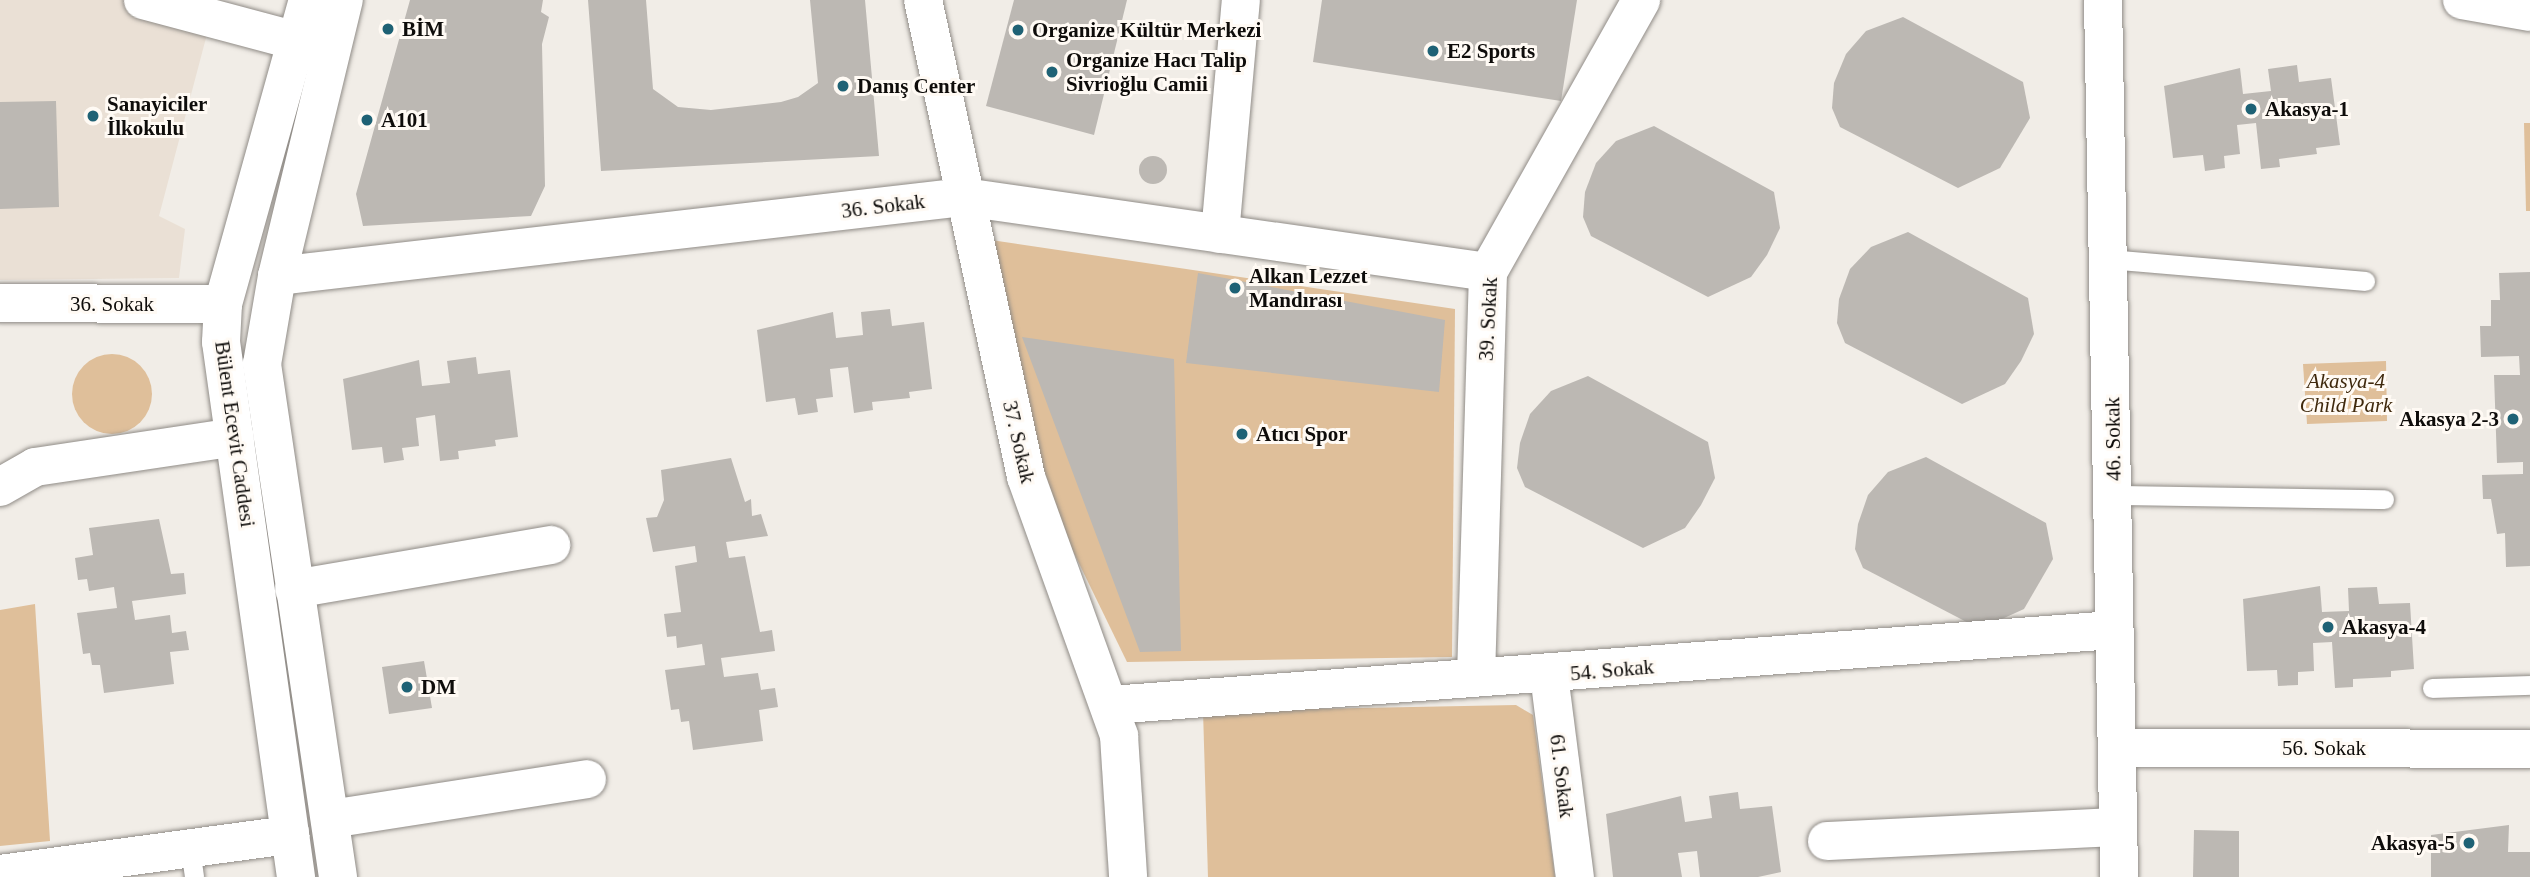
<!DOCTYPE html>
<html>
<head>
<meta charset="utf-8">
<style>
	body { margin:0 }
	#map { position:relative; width:2530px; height:877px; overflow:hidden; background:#f1ede7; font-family:"Times New Roman",serif }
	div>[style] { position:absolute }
	.built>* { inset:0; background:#eae0d5 }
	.green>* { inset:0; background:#dfbf9a }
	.round { border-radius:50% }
	.building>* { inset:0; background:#bcb8b3 }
	.roads { filter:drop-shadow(0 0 2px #908c87) drop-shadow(0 0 2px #908c87) }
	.lane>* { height:19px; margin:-9.5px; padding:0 9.5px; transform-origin:9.5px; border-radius:9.5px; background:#fff }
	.street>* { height:38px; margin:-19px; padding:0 19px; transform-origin:19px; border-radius:19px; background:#fff }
	.secondary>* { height:38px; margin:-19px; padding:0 19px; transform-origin:19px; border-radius:19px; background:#fff }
	.dots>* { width:19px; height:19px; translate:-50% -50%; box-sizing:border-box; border:4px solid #fffaf4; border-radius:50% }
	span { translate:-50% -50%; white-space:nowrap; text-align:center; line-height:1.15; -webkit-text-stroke:6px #fffaf4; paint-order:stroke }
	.poi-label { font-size:21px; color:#0e0c0a; font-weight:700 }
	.left { translate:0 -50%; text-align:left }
	.right { translate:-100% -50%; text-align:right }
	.street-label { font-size:21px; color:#0e0c0a }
	.park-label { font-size:21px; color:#3f290d; font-style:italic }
</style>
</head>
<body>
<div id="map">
	<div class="built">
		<i style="clip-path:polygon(0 0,216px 0,159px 216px,185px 229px,179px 278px,0 280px)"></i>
	</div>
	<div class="green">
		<i style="clip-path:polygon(2524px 123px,2530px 123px,2530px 211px,2526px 211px)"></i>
		<i style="clip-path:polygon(991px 240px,1455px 309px,1452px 657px,1127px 662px,1052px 508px)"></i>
		<i class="round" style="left:72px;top:354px;width:80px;height:80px"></i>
		<i style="clip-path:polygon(2386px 361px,2387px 421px,2307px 424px,2303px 364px)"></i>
		<i style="clip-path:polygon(35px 604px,50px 841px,0 846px,0 610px)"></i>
		<i style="clip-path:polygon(1516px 705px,1533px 715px,1555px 877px,1208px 877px,1203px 711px)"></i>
	</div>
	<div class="building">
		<i style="clip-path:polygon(410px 0,543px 0,541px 12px,549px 17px,542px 44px,545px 186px,531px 216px,363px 226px,356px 194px)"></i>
		<i style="clip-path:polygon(588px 0,646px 0,653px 89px,678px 107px,711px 110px,781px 102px,798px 97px,818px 83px,810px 0,865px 0,879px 156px,601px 171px)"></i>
		<i style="clip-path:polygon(1014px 0,1127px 0,1094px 135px,986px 106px)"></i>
		<i style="clip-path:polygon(1322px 0,1577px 0,1561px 101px,1313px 62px)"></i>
		<i style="clip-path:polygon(1903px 17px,2023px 82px,2030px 118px,2000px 168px,1958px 188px,1840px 127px,1832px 108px,1834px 83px,1846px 54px,1866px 31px)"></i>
		<i style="clip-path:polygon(2297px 65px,2299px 82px,2331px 78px,2340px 145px,2316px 148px,2317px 154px,2279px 159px,2280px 167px,2261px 169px,2256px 123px,2237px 125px,2240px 154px,2224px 156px,2225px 168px,2205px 171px,2203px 155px,2173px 158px,2164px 86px,2240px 68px,2243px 94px,2271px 91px,2268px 69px)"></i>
		<i style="clip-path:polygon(56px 101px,59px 207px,0 209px,0 102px)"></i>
		<i style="clip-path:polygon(1654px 126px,1774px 192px,1780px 228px,1767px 255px,1751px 277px,1708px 297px,1591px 236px,1583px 217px,1585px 192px,1596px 163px,1616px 141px)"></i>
		<i class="round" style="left:1139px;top:156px;width:28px;height:28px"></i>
		<i style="clip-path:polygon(1908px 232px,2028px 298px,2034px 334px,2021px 361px,2005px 384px,1962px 404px,1845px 343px,1837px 323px,1839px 299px,1850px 269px,1871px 247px)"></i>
		<i style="clip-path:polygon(2530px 272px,2530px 566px,2506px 567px,2505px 533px,2497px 534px,2491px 499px,2483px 499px,2482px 475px,2523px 474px,2523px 462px,2497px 463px,2494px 375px,2520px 375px,2519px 356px,2481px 357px,2480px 326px,2491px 326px,2491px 300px,2500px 300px,2499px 273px)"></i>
		<i style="clip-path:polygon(1198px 273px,1445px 320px,1439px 392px,1186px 363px)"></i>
		<i style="clip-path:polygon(890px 309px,892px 326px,924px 322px,932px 389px,909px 392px,910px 398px,872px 402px,873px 410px,854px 413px,848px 367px,830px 369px,833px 397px,816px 399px,818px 412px,798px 415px,795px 398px,766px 402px,757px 330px,833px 312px,836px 338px,863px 335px,861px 312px)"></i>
		<i style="clip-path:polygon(1022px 337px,1174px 359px,1181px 651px,1140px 652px)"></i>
		<i style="clip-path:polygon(476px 357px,478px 374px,510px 370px,518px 437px,495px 440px,496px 446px,458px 451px,459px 459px,440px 461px,435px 415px,416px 418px,419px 446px,402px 448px,404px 460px,384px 463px,382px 447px,352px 450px,343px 379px,419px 360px,422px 386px,450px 383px,447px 361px)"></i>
		<i style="clip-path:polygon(1588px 376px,1708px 442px,1715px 478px,1701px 505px,1685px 528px,1643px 548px,1525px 487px,1517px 468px,1520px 443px,1530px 414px,1551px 391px)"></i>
		<i style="clip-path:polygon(1926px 457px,2046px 523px,2053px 559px,2024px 609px,1980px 629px,1863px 568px,1855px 549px,1858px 524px,1868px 495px,1888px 472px)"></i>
		<i style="clip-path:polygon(731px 458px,745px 502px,751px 499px,752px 516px,761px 514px,768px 536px,726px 542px,729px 558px,745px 556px,760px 632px,772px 630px,775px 651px,721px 658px,724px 677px,758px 673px,761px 690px,775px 688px,778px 707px,759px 710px,763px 741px,693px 750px,689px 721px,681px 722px,679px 709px,671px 710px,665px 670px,705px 665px,702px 644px,677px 648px,676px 636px,667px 637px,664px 614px,681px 612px,675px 566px,697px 562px,695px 546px,653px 552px,646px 518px,657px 517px,664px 500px,661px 470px)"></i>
		<i style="clip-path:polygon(159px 519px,171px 574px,184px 573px,186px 594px,132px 601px,135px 620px,170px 615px,172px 633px,186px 631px,189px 650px,170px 652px,174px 684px,104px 693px,100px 665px,92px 665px,90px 653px,83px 654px,77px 613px,117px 608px,114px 587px,89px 591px,87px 579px,78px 580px,75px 558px,93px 555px,89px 528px)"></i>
		<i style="clip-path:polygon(2320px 586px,2322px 612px,2349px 611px,2348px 588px,2377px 587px,2379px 604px,2410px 603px,2414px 669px,2391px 671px,2391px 677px,2353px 679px,2353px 687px,2335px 688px,2332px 642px,2313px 643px,2314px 671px,2298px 672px,2298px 685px,2278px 686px,2277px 670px,2247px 671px,2243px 599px)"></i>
		<i style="clip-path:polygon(424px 661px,432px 708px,389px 714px,382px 667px)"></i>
		<i style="clip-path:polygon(1738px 792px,1740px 809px,1772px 806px,1781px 872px,1758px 877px,1700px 877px,1697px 851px,1678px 853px,1682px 877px,1613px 877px,1606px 814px,1681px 796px,1685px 822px,1712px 818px,1709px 796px)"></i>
		<i style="clip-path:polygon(2509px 825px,2508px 852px,2530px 852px,2530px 877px,2431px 877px,2431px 835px)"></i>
		<i style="clip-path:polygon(2194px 830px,2239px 831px,2239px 877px,2193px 877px)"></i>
	</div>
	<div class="roads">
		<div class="lane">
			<i style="left:2109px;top:259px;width:257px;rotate:4.9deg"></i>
			<i style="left:2115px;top:495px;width:269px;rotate:0.9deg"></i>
			<i style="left:2432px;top:688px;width:98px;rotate:-1.8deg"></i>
			<i style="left:190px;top:848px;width:29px;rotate:82deg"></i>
		</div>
		<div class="street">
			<i style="left:143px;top:0;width:159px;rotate:14.9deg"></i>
			<i style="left:923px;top:0;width:488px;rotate:77.8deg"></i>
			<i style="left:1026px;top:477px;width:275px;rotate:70.2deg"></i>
			<i style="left:1119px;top:736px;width:141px;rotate:86.3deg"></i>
			<i style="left:2103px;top:0;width:877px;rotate:88.95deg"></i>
			<i style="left:1220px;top:234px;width:235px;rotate:-84.9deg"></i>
			<i style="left:277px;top:276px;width:692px;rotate:-6.56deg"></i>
			<i style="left:964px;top:197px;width:529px;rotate:8.15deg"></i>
			<i style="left:0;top:303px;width:223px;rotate:0.3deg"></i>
			<i style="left:0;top:487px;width:40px;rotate:-29.7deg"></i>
			<i style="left:35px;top:467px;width:202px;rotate:-8.5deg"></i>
			<i style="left:294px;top:589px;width:261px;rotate:-9.7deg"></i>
			<i style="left:1549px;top:675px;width:204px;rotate:82.7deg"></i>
			<i style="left:1476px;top:677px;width:405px;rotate:-88.3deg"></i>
			<i style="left:1488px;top:272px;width:312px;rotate:-60.6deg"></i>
			<i style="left:1111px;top:705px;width:1006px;rotate:-4.28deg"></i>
			<i style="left:2118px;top:748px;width:412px;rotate:0.1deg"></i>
			<i style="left:330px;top:819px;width:260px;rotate:-8.8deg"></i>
			<i style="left:1827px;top:841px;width:290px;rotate:-2.8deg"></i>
			<i style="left:0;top:874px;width:293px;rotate:-7.7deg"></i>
		</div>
		<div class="secondary">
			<i style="left:2462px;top:0;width:69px;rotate:10deg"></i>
			<i style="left:296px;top:877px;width:540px;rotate:-97.98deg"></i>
			<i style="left:221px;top:342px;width:38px;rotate:-87deg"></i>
			<i style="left:223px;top:304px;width:316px;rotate:-74.4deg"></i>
			<i style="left:338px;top:877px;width:519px;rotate:-98.43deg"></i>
			<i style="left:262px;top:364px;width:89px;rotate:-80.3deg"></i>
			<i style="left:277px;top:276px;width:284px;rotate:-76.4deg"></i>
		</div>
	</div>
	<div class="dots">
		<i style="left:388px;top:29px;background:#1f6275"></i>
		<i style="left:1018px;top:30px;background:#1f6275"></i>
		<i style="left:1433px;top:51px;background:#1f6275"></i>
		<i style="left:1052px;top:72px;background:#1f6275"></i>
		<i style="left:843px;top:86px;background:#1f6275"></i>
		<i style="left:2251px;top:109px;background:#1f6275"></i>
		<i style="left:93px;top:116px;background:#1f6275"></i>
		<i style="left:367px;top:120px;background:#1f6275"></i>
		<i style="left:1235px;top:288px;background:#1f6275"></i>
		<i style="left:2513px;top:419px;background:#1f6275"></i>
		<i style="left:1242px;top:434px;background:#1f6275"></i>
		<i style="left:2328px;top:627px;background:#1f6275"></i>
		<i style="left:407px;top:687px;background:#1f6275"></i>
		<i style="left:2469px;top:843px;background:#1f6275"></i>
	</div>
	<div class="poi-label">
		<span class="left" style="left:402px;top:29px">BİM</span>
		<span class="left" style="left:1032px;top:30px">Organize Kültür Merkezi</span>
		<span class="left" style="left:1447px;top:51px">E2 Sports</span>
		<span class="left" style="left:1066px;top:72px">Organize Hacı Talip<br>Sivrioğlu Camii</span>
		<span class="left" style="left:857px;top:86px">Danış Center</span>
		<span class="left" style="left:107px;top:116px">Sanayiciler<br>İlkokulu</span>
		<span class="left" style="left:2265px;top:109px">Akasya-1</span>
		<span class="left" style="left:381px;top:120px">A101</span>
		<span class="left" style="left:1249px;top:288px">Alkan Lezzet<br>Mandırası</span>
		<span class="right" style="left:2499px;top:419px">Akasya 2-3</span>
		<span class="left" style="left:1256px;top:434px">Atıcı Spor</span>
		<span class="left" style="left:2342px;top:627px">Akasya-4</span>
		<span class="left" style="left:421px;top:687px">DM</span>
		<span class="right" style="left:2455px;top:843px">Akasya-5</span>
	</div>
	<div class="street-label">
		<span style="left:883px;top:206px;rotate:-7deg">36. Sokak</span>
		<span style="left:112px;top:304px">36. Sokak</span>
		<span style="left:1488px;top:319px;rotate:-87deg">39. Sokak</span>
		<span style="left:235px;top:434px;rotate:82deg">Bülent Ecevit Caddesi</span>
		<span style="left:2113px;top:439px;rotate:-91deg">46. Sokak</span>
		<span style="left:1019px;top:442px;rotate:77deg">37. Sokak</span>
		<span style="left:1612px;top:670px;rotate:-5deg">54. Sokak</span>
		<span style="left:2324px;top:748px">56. Sokak</span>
		<span style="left:1562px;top:776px;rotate:83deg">61. Sokak</span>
	</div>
	<div class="park-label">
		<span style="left:2346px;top:393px">Akasya-4<br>Child Park</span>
	</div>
</div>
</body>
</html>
